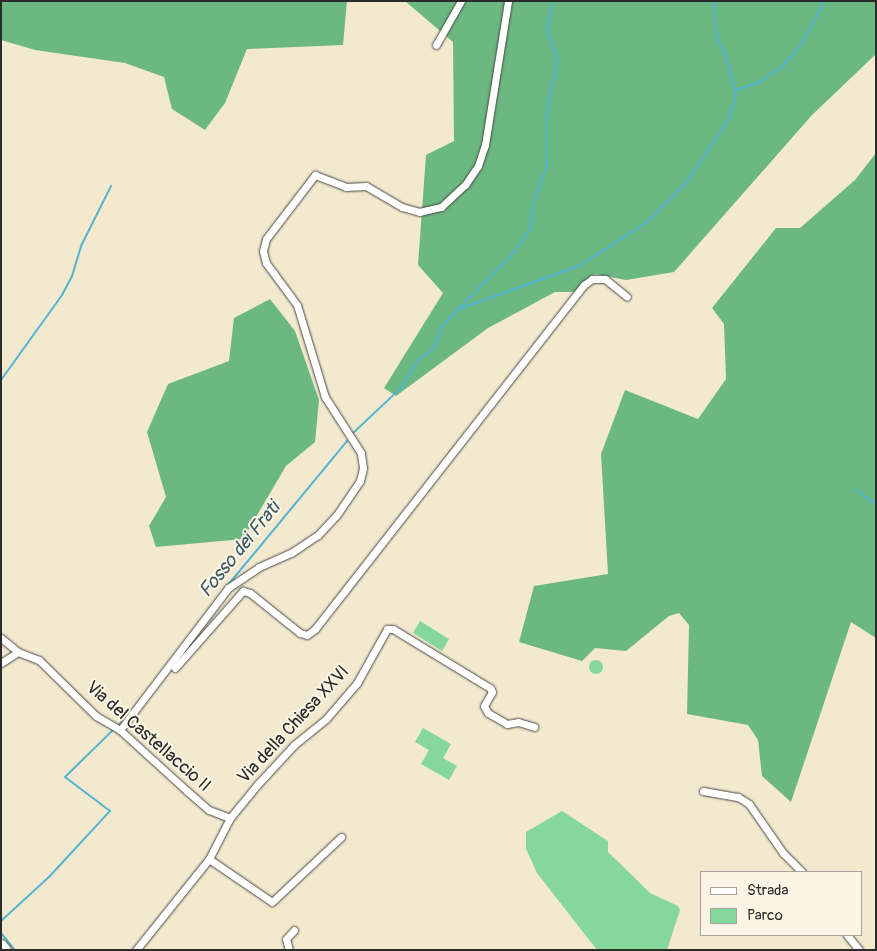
<!DOCTYPE html>
<html>
<head>
<meta charset="utf-8">
<style>
	body { margin:0 }
	#map { position:relative; width:877px; height:951px; overflow:hidden; background:#f2e9cf; font-family:Pangolin,sans-serif }
	div>[style] { position:absolute }
	.green>* { inset:0; background:#85d89a }
	.round { border-radius:50% }
	.forest>* { inset:0; background:#6cb882 }
	.stream>* { height:2px; margin:-1px; padding:0 1px; transform-origin:1px; border-radius:1px; background:#54b4d3 }
	.roads { filter:drop-shadow(0 0 1px #494844) drop-shadow(0 0 1px #494844) }
	.street>* { height:7px; margin:-3.5px; padding:0 3.5px; transform-origin:3.5px; border-radius:3.5px; background:#fff }
	.primary>* { height:11px; margin:-5.5px; padding:0 5.5px; transform-origin:5.5px; border-radius:5.5px; background:#fff }
	span { translate:-50% -50%; white-space:nowrap; text-align:center; line-height:1.15; -webkit-text-stroke:4px #fcf5e5; paint-order:stroke }
	.street-label { font-size:18px; color:#2b2b2b }
	.water-label { font-size:19px; color:#395b66; font-style:italic }
	.frame { position:absolute; inset:0; border:2px solid #2b2b2b; pointer-events:none }
	.legend { position:absolute; left:700px; top:871px; width:162px; height:65px; box-sizing:border-box; background:#fcf5e5; border:1px solid #a8a49b; margin:0; padding:6px 9px; list-style:none; font-size:15px; color:#2b2b2b }
	.legend li { display:flex; align-items:center; gap:10px; height:25px }
	.legend b { width:25px; border:1px solid #a8a49b }
</style>
</head>
<body>
<div id="map">
	<div class="green">
		<i style="clip-path:polygon(420px 621px,449px 639px,442px 651px,413px 633px)"></i>
		<i class="round" style="left:589px;top:660px;width:14px;height:14px"></i>
		<i style="clip-path:polygon(423px 728px,451px 744px,443px 758px,457px 766px,449px 780px,421px 764px,429px 750px,415px 742px)"></i>
		<i style="clip-path:polygon(562px 811px,608px 841px,608px 852px,650px 893px,678px 906px,680px 910px,667px 950px,597px 950px,537px 873px,526px 849px,526px 832px)"></i>
	</div>
	<div class="forest">
		<i style="clip-path:polygon(1px 1px,347px 1px,343px 45px,247px 49px,225px 103px,205px 130px,172px 109px,164px 77px,125px 63px,35px 50px,1px 40px)"></i>
		<i style="clip-path:polygon(405px 1px,876px 1px,876px 57px,875px 55px,812px 115px,674px 272px,626px 280px,595px 274px,573px 292px,555px 292px,488px 328px,396px 396px,384px 388px,443px 293px,418px 265px,426px 155px,454px 141px,453px 42px)"></i>
		<i style="clip-path:polygon(876px 153px,876px 638px,851px 622px,791px 802px,762px 776px,758px 740px,748px 725px,687px 714px,689px 625px,679px 613px,669px 616px,626px 651px,595px 648px,582px 661px,519px 642px,534px 586px,608px 574px,601px 454px,625px 390px,698px 419px,726px 379px,724px 324px,712px 308px,776px 228px,800px 228px,855px 180px)"></i>
		<i style="clip-path:polygon(270px 299px,295px 331px,319px 400px,315px 442px,286px 466px,243px 539px,156px 547px,149px 526px,166px 497px,147px 432px,168px 384px,229px 361px,234px 318px)"></i>
	</div>
	<div class="stream">
		<i style="left:736px;top:90px;width:23px;rotate:-18deg"></i>
		<i style="left:758px;top:83px;width:30px;rotate:-34deg"></i>
		<i style="left:783px;top:66px;width:30px;rotate:-50deg"></i>
		<i style="left:802px;top:43px;width:48px;rotate:-61.3deg"></i>
		<i style="left:459px;top:309px;width:130px;rotate:-19.8deg"></i>
		<i style="left:581px;top:265px;width:79px;rotate:-33.1deg"></i>
		<i style="left:647px;top:222px;width:57px;rotate:-45deg"></i>
		<i style="left:687px;top:182px;width:76px;rotate:-56.3deg"></i>
		<i style="left:729px;top:119px;width:26px;rotate:-74deg"></i>
		<i style="left:736px;top:94px;width:38px;rotate:-105deg"></i>
		<i style="left:726px;top:57px;width:21px;rotate:-115deg"></i>
		<i style="left:717px;top:38px;width:37px;rotate:-96deg"></i>
		<i style="left:1px;top:380px;width:105px;rotate:-54.3deg"></i>
		<i style="left:62px;top:295px;width:21px;rotate:-62deg"></i>
		<i style="left:72px;top:276px;width:34px;rotate:-73deg"></i>
		<i style="left:82px;top:244px;width:65px;rotate:-63.4deg"></i>
		<i style="left:353px;top:433px;width:67px;rotate:-43.2deg"></i>
		<i style="left:402px;top:387px;width:30px;rotate:-60deg"></i>
		<i style="left:417px;top:361px;width:21px;rotate:-37deg"></i>
		<i style="left:434px;top:348px;width:23px;rotate:-70deg"></i>
		<i style="left:442px;top:326px;width:105px;rotate:-45.8deg"></i>
		<i style="left:515px;top:251px;width:27px;rotate:-56deg"></i>
		<i style="left:530px;top:229px;width:30px;rotate:-81deg"></i>
		<i style="left:535px;top:199px;width:35px;rotate:-70deg"></i>
		<i style="left:547px;top:166px;width:51px;rotate:-90deg"></i>
		<i style="left:547px;top:115px;width:56px;rotate:-79.7deg"></i>
		<i style="left:557px;top:60px;width:32px;rotate:-108deg"></i>
		<i style="left:547px;top:30px;width:30px;rotate:-78deg"></i>
		<i style="left:856px;top:490px;width:24px;rotate:35deg"></i>
		<i style="left:228px;top:585px;width:187px;rotate:-50.4deg"></i>
		<i style="left:119px;top:725px;width:6px;rotate:-45deg"></i>
		<i style="left:1px;top:921px;width:65px;rotate:-42.5deg"></i>
		<i style="left:49px;top:877px;width:90px;rotate:-47.3deg"></i>
		<i style="left:110px;top:811px;width:56px;rotate:-142.9deg"></i>
		<i style="left:65px;top:777px;width:67px;rotate:-44.4deg"></i>
		<i style="left:1px;top:933px;width:22px;rotate:51deg"></i>
	</div>
	<div class="roads">
		<div class="street">
			<i style="left:436px;top:45px;width:51px;rotate:-60.4deg"></i>
			<i style="left:1px;top:638px;width:22px;rotate:39deg"></i>
			<i style="left:1px;top:663px;width:20px;rotate:-33deg"></i>
			<i style="left:18px;top:652px;width:22px;rotate:21deg"></i>
			<i style="left:39px;top:660px;width:80px;rotate:44.5deg"></i>
			<i style="left:96px;top:716px;width:28px;rotate:30deg"></i>
			<i style="left:120px;top:730px;width:91px;rotate:42.3deg"></i>
			<i style="left:187px;top:791px;width:29px;rotate:41deg"></i>
			<i style="left:209px;top:810px;width:22px;rotate:21deg"></i>
			<i style="left:175px;top:668px;width:103px;rotate:-48.6deg"></i>
			<i style="left:243px;top:591px;width:7px;rotate:16deg"></i>
			<i style="left:250px;top:593px;width:64px;rotate:38.7deg"></i>
			<i style="left:300px;top:633px;width:7px;rotate:16deg"></i>
			<i style="left:307px;top:635px;width:10px;rotate:-37deg"></i>
			<i style="left:315px;top:629px;width:437px;rotate:-52deg"></i>
			<i style="left:584px;top:285px;width:10px;rotate:-37deg"></i>
			<i style="left:592px;top:279px;width:13px"></i>
			<i style="left:605px;top:279px;width:28px;rotate:39deg"></i>
			<i style="left:120px;top:730px;width:178px;rotate:-52.7deg"></i>
			<i style="left:228px;top:588px;width:37px;rotate:-34deg"></i>
			<i style="left:259px;top:567px;width:35px;rotate:-24deg"></i>
			<i style="left:291px;top:553px;width:32px;rotate:-34deg"></i>
			<i style="left:318px;top:535px;width:26px;rotate:-47deg"></i>
			<i style="left:336px;top:516px;width:42px;rotate:-55.6deg"></i>
			<i style="left:360px;top:481px;width:13px;rotate:-77deg"></i>
			<i style="left:363px;top:468px;width:15px;rotate:-98deg"></i>
			<i style="left:361px;top:453px;width:67px;rotate:-122.7deg"></i>
			<i style="left:325px;top:397px;width:96px;rotate:-106.9deg"></i>
			<i style="left:297px;top:305px;width:52px;rotate:-126.4deg"></i>
			<i style="left:266px;top:263px;width:12px;rotate:-104deg"></i>
			<i style="left:263px;top:251px;width:12px;rotate:-76deg"></i>
			<i style="left:266px;top:239px;width:81px;rotate:-52.6deg"></i>
			<i style="left:315px;top:175px;width:33px;rotate:21deg"></i>
			<i style="left:346px;top:187px;width:20px;rotate:-3deg"></i>
			<i style="left:366px;top:186px;width:42px;rotate:30.3deg"></i>
			<i style="left:402px;top:207px;width:18px;rotate:16deg"></i>
			<i style="left:419px;top:212px;width:23px;rotate:-13deg"></i>
			<i style="left:441px;top:207px;width:33px;rotate:-43deg"></i>
			<i style="left:465px;top:185px;width:23px;rotate:-56deg"></i>
			<i style="left:478px;top:166px;width:22px;rotate:-72deg"></i>
			<i style="left:485px;top:145px;width:146px;rotate:-80.9deg"></i>
			<i style="left:703px;top:791px;width:36px;rotate:10deg"></i>
			<i style="left:738px;top:797px;width:13px;rotate:32deg"></i>
			<i style="left:749px;top:804px;width:60px;rotate:55.2deg"></i>
			<i style="left:783px;top:853px;width:27px;rotate:45deg"></i>
			<i style="left:209px;top:859px;width:76px;rotate:34.3deg"></i>
			<i style="left:272px;top:902px;width:95px;rotate:-43.3deg"></i>
			<i style="left:847px;top:935px;width:19px;rotate:51deg"></i>
			<i style="left:136px;top:950px;width:117px;rotate:-51.3deg"></i>
			<i style="left:209px;top:859px;width:46px;rotate:-62.9deg"></i>
			<i style="left:230px;top:818px;width:43px;rotate:-50.7deg"></i>
			<i style="left:257px;top:785px;width:54px;rotate:-47.2deg"></i>
			<i style="left:294px;top:745px;width:41px;rotate:-39.1deg"></i>
			<i style="left:326px;top:719px;width:48px;rotate:-49.3deg"></i>
			<i style="left:357px;top:683px;width:62px;rotate:-60.9deg"></i>
			<i style="left:387px;top:629px;width:6px"></i>
			<i style="left:393px;top:629px;width:114px;rotate:31.3deg"></i>
			<i style="left:490px;top:688px;width:4px;rotate:63deg"></i>
			<i style="left:492px;top:692px;width:16px;rotate:120deg"></i>
			<i style="left:484px;top:706px;width:8px;rotate:60deg"></i>
			<i style="left:488px;top:713px;width:22px;rotate:30deg"></i>
			<i style="left:507px;top:724px;width:11px;rotate:-10deg"></i>
			<i style="left:518px;top:722px;width:17px;rotate:17deg"></i>
			<i style="left:289px;top:950px;width:11px;rotate:-105deg"></i>
			<i style="left:286px;top:939px;width:12px;rotate:-48deg"></i>
		</div>
		<div class="primary">
			<i style="left:1px;top:945px;width:6px;rotate:51deg"></i>
		</div>
	</div>
	<div class="street-label">
		<span style="left:294px;top:725px;rotate:-47deg">Via della Chiesa XXVI</span>
		<span style="left:148px;top:737px;rotate:41deg">Via del Castellaccio II</span>
	</div>
	<div class="water-label">
		<span style="left:240px;top:550px;rotate:-51deg">Fosso dei Frati</span>
	</div>
	<div class="frame"></div>
	<ul class="legend">
	<li><b style="height:6px;background:#fff"></b>Strada</li>
	<li><b style="height:14px;background:#85d89a"></b>Parco</li>
	</ul>
</div>
</body>
</html>
